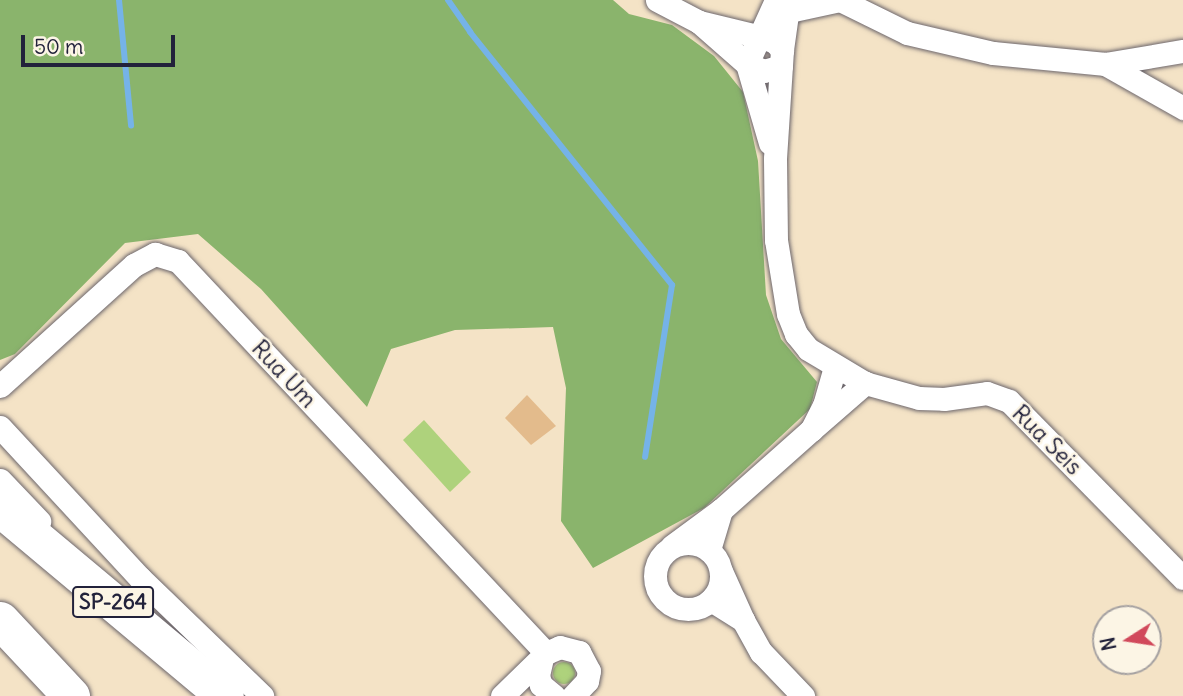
<!DOCTYPE html>
<html>
<head>
<meta charset="utf-8">
<style>
	body { margin:0 }
	#map { position:relative; width:1183px; height:696px; overflow:hidden; background:#f4e3c6; font-family:Delius,sans-serif }
	div>[style] { position:absolute }
	.green>* { inset:0; background:#aed27c }
	.round { border-radius:50% }
	.forest>* { inset:0; background:#8ab46c }
	.stream>* { height:6px; margin:-3px; padding:0 3px; transform-origin:3px; border-radius:3px; background:#75b3e8 }
	.building>* { inset:0; background:#e3bb8c }
	.roads { filter:drop-shadow(0 0 2px #6c666c) drop-shadow(0 0 2px #6c666c) }
	.street>* { height:23px; margin:-11.5px; padding:0 11.5px; transform-origin:11.5px; border-radius:11.5px; background:#fff }
	.street>.ring { margin:-11.5px; padding:0; box-sizing:content-box; background:none; border:23px solid #fff; border-radius:50% }
	.primary>* { height:37px; margin:-18.5px; padding:0 18.5px; transform-origin:18.5px; border-radius:18.5px; background:#fff }
	span { translate:-50% -50%; white-space:nowrap; text-align:center; line-height:1.15; -webkit-text-stroke:5px #fcf5e5; paint-order:stroke }
	.shield-label span { padding:2px 5px; background:#fcf5e5; border:2px solid; border-radius:5px; -webkit-text-stroke-width:0 }
	.shield-label { font-size:21px; color:#22223b; font-weight:700 }
	.street-label { font-size:23px; color:#22223b }
	.north { position:absolute; left:1092px; top:605px; width:70px; height:70px; box-sizing:border-box; background:#fcf5e5; border:2px solid #a5a1a1; border-radius:50%; rotate:258deg; font-size:19px; font-weight:700; line-height:28px; text-align:center; color:#22223b }
	.north::after { content:''; display:block; margin:auto; width:24px; height:32px; background:#d1495b; clip-path:polygon(50% 0,100% 100%,50% 72%,0 100%) }
	.scale { position:absolute; left:21px; top:35px; width:154px; height:32px; box-sizing:border-box; border:4px solid #22223b; border-top:0; padding-left:9px; font-size:21px; line-height:24px; white-space:nowrap; color:#22223b; -webkit-text-stroke:5px #fcf5e5; paint-order:stroke }
</style>
</head>
<body>
<div id="map">
	<div class="green">
		<i style="clip-path:polygon(424px 420px,471px 472px,450px 492px,403px 440px)"></i>
		<i class="round" style="left:553px;top:662px;width:22px;height:22px"></i>
	</div>
	<div class="forest">
		<i style="clip-path:polygon(0 0,613px 0,629px 14px,672px 25px,714px 56px,743px 92px,758px 161px,766px 295px,781px 339px,817px 382px,810px 409px,704px 508px,593px 568px,561px 521px,566px 388px,553px 327px,455px 330px,391px 349px,367px 407px,261px 289px,198px 234px,125px 243px,15px 354px,0 360px)"></i>
	</div>
	<div class="stream">
		<i style="left:119px;top:0;width:126px;rotate:84.5deg"></i>
		<i style="left:448px;top:0;width:39px;rotate:55deg"></i>
		<i style="left:470px;top:32px;width:324px;rotate:51.4deg"></i>
		<i style="left:672px;top:285px;width:174px;rotate:98.9deg"></i>
	</div>
	<div class="building">
		<i style="clip-path:polygon(527px 395px,556px 426px,531px 445px,505px 418px)"></i>
	</div>
	<div class="roads">
		<div class="street">
			<i style="left:657px;top:0;width:47px;rotate:27.6deg"></i>
			<i style="left:789px;top:0;width:50px;rotate:98deg"></i>
			<i style="left:782px;top:50px;width:109px;rotate:93.7deg"></i>
			<i style="left:775px;top:159px;width:81px;rotate:89.3deg"></i>
			<i style="left:776px;top:240px;width:75px;rotate:80.8deg"></i>
			<i style="left:788px;top:314px;width:22px;rotate:68deg"></i>
			<i style="left:796px;top:334px;width:19px;rotate:51deg"></i>
			<i style="left:808px;top:349px;width:66px;rotate:30.8deg"></i>
			<i style="left:865px;top:383px;width:56px;rotate:15.5deg"></i>
			<i style="left:919px;top:398px;width:25px;rotate:2deg"></i>
			<i style="left:944px;top:399px;width:43px;rotate:-7.9deg"></i>
			<i style="left:987px;top:393px;width:23px;rotate:20deg"></i>
			<i style="left:1009px;top:401px;width:248px;rotate:45.5deg"></i>
			<i style="left:842px;top:1px;width:72px;rotate:26.2deg"></i>
			<i style="left:907px;top:33px;width:88px;rotate:13.1deg"></i>
			<i style="left:993px;top:53px;width:113px;rotate:5.6deg"></i>
			<i style="left:1105px;top:64px;width:79px;rotate:-9.5deg"></i>
			<i style="left:789px;top:11px;width:52px;rotate:-12.2deg"></i>
			<i style="left:1105px;top:64px;width:90px;rotate:29.4deg"></i>
			<i style="left:781px;top:66px;width:18px;rotate:164deg"></i>
			<i style="left:764px;top:71px;width:18px;rotate:-158deg"></i>
			<i style="left:747px;top:64px;width:64px;rotate:-138.8deg"></i>
			<i style="left:699px;top:22px;width:68px;rotate:13.6deg"></i>
			<i style="left:765px;top:38px;width:11px;rotate:22deg"></i>
			<i style="left:775px;top:42px;width:11px;rotate:49deg"></i>
			<i style="left:770px;top:143px;width:82px;rotate:-106.2deg"></i>
			<i style="left:747px;top:64px;width:70px;rotate:-65.6deg"></i>
			<i style="left:835px;top:367px;width:40px;rotate:106deg"></i>
			<i style="left:824px;top:405px;width:28px;rotate:117deg"></i>
			<i style="left:811px;top:430px;width:72px;rotate:-41deg"></i>
			<i style="left:0;top:386px;width:181px;rotate:-42.1deg"></i>
			<i style="left:134px;top:265px;width:24px;rotate:-28deg"></i>
			<i style="left:155px;top:254px;width:24px;rotate:17deg"></i>
			<i style="left:178px;top:261px;width:538px;rotate:46.81deg"></i>
			<i style="left:0;top:427px;width:206px;rotate:47.2deg"></i>
			<i style="left:140px;top:578px;width:170px;rotate:44deg"></i>
			<i style="left:0;top:480px;width:57px;rotate:46.4deg"></i>
			<i style="left:721px;top:510px;width:120px;rotate:-41.6deg"></i>
			<i class="ring" style="left:655px;top:543px;width:43px;height:43px"></i>
			<i style="left:672px;top:546px;width:61px;rotate:-36.3deg"></i>
			<i style="left:721px;top:510px;width:42px;rotate:106.7deg"></i>
			<i style="left:711px;top:600px;width:38px;rotate:32deg"></i>
			<i style="left:743px;top:620px;width:54px;rotate:-114.2deg"></i>
			<i style="left:743px;top:620px;width:37px;rotate:61deg"></i>
			<i style="left:761px;top:652px;width:61px;rotate:46.3deg"></i>
			<i style="left:542px;top:658px;width:18px;rotate:103deg"></i>
			<i style="left:538px;top:676px;width:9px;rotate:72deg"></i>
			<i style="left:541px;top:685px;width:17px;rotate:40deg"></i>
			<i style="left:502px;top:696px;width:62px;rotate:-44.3deg"></i>
			<i style="left:546px;top:653px;width:15px;rotate:-23deg"></i>
			<i style="left:560px;top:647px;width:20px;rotate:15deg"></i>
			<i style="left:579px;top:652px;width:21px;rotate:62deg"></i>
			<i style="left:589px;top:671px;width:10px;rotate:101deg"></i>
			<i style="left:587px;top:681px;width:21px;rotate:133deg"></i>
		</div>
		<div class="primary">
			<i style="left:0;top:508px;width:293px;rotate:39.9deg"></i>
			<i style="left:0;top:620px;width:104px;rotate:46.9deg"></i>
		</div>
	</div>
	<div class="shield-label">
		<span style="left:113px;top:602px">SP-264</span>
	</div>
	<div class="street-label">
		<span style="left:284px;top:374px;rotate:47deg">Rua Um</span>
		<span style="left:1047px;top:440px;rotate:45deg">Rua Seis</span>
	</div>
	<div class="north">N</div>
	<div class="scale">50 m</div>
</div>
</body>
</html>
